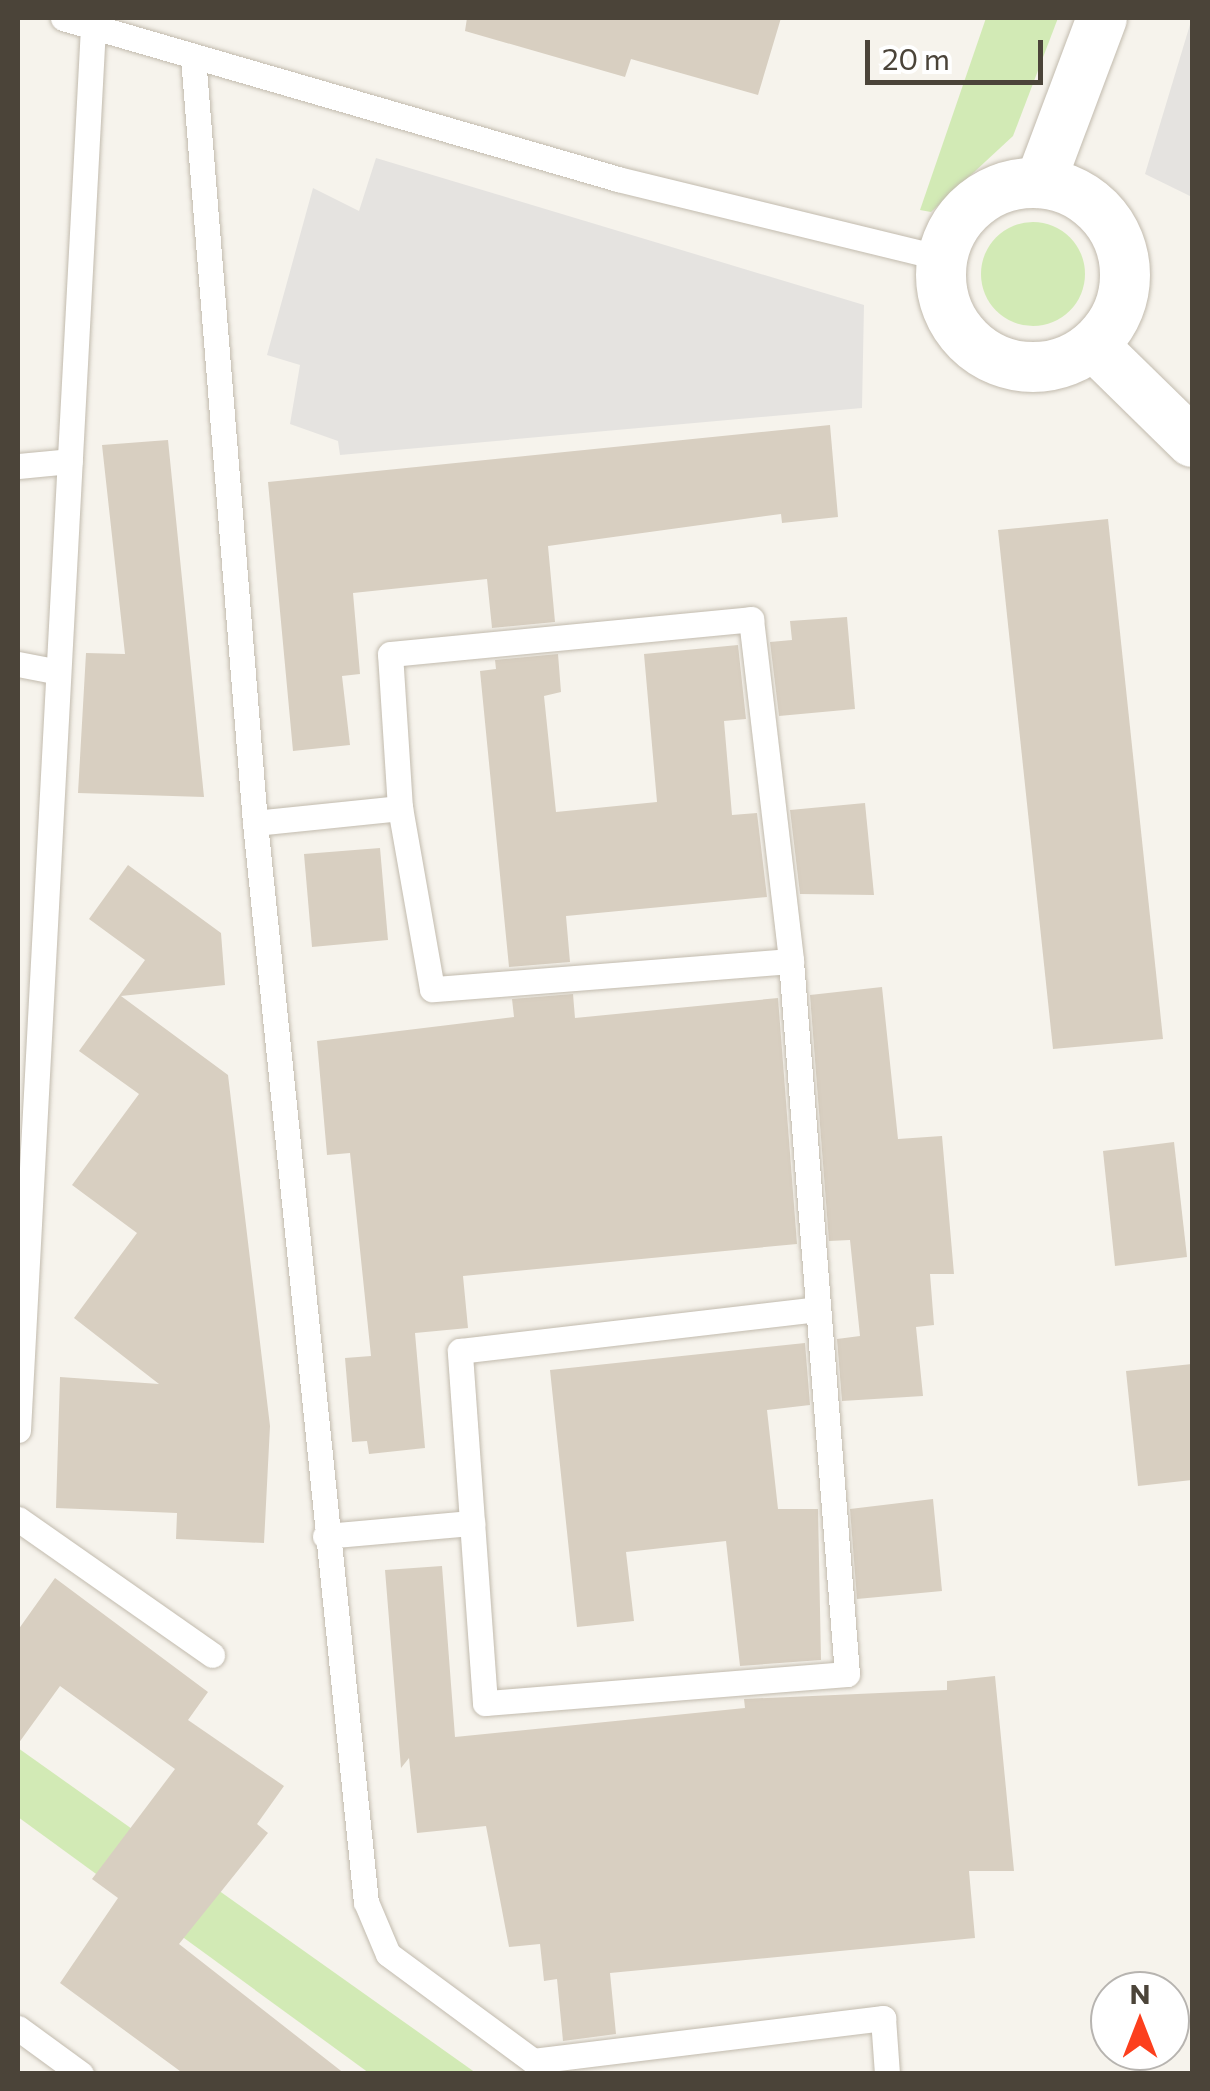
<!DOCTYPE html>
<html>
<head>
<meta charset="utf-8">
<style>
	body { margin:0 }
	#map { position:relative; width:1210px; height:2091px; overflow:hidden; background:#f6f3ec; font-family:Commissioner,sans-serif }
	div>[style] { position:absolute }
	.green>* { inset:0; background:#d2eab5 }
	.round { border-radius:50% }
	.parking>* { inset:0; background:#e5e3e0 }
	.building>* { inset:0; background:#d8cfc1 }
	.roads { filter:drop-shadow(0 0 2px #c2bbae) drop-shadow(0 0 2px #c2bbae) }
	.lane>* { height:25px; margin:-12.5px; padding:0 12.5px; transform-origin:12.5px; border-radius:12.5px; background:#fff }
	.street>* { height:50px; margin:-25px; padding:0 25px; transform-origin:25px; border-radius:25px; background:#fff }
	.street>.ring { margin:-25px; padding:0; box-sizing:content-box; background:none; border:50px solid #fff; border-radius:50% }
	span { translate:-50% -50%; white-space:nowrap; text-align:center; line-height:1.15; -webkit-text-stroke:9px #fff; paint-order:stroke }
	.frame { position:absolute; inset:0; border:20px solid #4b4439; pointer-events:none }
	.north { position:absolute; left:1090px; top:1971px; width:100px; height:100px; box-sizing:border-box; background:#fff; border:2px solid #b7b4b0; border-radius:50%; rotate:0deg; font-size:28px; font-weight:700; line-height:40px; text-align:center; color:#4b4439 }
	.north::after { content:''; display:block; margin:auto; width:35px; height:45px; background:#fc3f1d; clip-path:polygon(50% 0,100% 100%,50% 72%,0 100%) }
	.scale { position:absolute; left:865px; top:40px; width:178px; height:45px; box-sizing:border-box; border:5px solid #4b4439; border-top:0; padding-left:12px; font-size:30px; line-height:35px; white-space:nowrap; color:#4b4439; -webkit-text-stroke:8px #fff; paint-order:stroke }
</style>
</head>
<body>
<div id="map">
	<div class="green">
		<i style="clip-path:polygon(986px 18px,1058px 18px,1013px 136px,931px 212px,920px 210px)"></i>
		<i class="round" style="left:981px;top:222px;width:104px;height:104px"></i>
		<i style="clip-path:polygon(18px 1748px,476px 2073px,369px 2073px,18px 1817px)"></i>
	</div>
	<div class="parking">
		<i style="clip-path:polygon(1192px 18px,1192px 197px,1145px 174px)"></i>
		<i style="clip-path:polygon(376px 158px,864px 305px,862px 408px,340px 455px,338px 441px,290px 424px,300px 365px,267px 355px,313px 188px,359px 211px)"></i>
	</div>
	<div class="building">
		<i style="clip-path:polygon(467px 18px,781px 18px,758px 95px,631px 59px,625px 77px,465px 31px)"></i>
		<i style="clip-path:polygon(830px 425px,838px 517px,782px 523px,781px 514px,548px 546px,555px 622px,492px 628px,487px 579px,353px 593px,360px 674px,342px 676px,350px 745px,293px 751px,268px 482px)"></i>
		<i style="clip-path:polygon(168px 440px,204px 797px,78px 793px,86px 653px,125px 654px,102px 445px)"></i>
		<i style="clip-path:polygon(1108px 519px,1163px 1039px,1053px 1049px,998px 530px)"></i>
		<i style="clip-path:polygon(847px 617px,855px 709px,779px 716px,770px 642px,792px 640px,790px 621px)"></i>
		<i style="clip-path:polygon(738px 645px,746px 719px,724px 721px,732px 815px,757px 813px,767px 897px,566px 916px,570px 962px,509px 967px,480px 671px,496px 669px,495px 660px,558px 654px,561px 692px,544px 696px,556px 812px,657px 802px,644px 654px)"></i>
		<i style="clip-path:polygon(865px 803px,874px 895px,800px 894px,790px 810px)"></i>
		<i style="clip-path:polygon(380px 848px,388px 940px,312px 947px,304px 854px)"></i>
		<i style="clip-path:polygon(128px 865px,221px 933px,225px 985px,121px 996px,228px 1075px,270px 1426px,264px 1543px,176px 1539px,177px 1513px,56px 1508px,60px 1377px,159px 1384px,74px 1318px,137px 1233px,72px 1185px,139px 1094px,79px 1051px,145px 960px,89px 919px)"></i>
		<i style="clip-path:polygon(882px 987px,898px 1139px,942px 1136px,954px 1274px,930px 1274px,934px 1325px,916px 1327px,923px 1396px,842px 1401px,837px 1339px,860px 1336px,850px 1240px,829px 1241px,810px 995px)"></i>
		<i style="clip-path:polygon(573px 994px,575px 1018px,778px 998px,797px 1244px,463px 1276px,468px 1328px,415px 1333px,425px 1448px,369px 1454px,367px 1441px,352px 1442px,345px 1358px,371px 1356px,350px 1153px,327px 1155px,317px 1041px,514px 1017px,512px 999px)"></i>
		<i style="clip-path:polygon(1174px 1142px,1187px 1257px,1115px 1266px,1103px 1151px)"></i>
		<i style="clip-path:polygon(805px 1343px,810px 1405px,767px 1410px,778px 1509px,818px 1509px,821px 1660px,740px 1666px,726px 1541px,626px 1552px,634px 1621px,577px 1627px,550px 1370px)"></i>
		<i style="clip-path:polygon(1192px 1364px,1192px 1480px,1138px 1486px,1126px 1371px)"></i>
		<i style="clip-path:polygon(933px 1499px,942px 1591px,857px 1599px,850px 1509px)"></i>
		<i style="clip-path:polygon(442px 1566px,455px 1737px,745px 1708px,744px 1699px,947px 1690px,947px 1681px,995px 1676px,1014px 1871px,969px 1871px,975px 1938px,610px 1973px,616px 2034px,563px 2041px,557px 1979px,544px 1981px,540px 1944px,509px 1947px,486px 1826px,417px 1833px,409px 1758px,401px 1768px,385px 1570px)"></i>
		<i style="clip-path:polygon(55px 1578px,208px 1692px,188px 1720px,284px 1786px,257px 1824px,268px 1833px,179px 1944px,345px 2074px,184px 2074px,60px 1983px,118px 1898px,92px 1879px,175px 1769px,60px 1686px,18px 1744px,18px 1630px)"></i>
	</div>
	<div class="roads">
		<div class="lane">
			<i style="left:63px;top:18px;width:578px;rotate:16.18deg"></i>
			<i style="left:618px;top:179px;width:333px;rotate:13.7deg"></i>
			<i style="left:193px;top:57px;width:769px;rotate:85.37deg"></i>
			<i style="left:255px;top:823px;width:1085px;rotate:84.13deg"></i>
			<i style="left:366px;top:1902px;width:56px;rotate:67.1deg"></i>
			<i style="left:388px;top:1954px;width:180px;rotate:36.4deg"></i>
			<i style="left:533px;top:2061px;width:353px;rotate:-7deg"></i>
			<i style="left:883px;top:2018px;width:56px;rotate:85.9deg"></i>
			<i style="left:18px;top:466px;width:52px;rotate:-5.5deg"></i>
			<i style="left:18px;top:664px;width:38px;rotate:11deg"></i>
			<i style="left:255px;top:823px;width:146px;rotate:-5.9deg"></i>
			<i style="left:791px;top:961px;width:360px;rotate:175.5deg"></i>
			<i style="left:432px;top:989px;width:184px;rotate:-100deg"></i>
			<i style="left:400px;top:808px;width:154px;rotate:-93.7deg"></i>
			<i style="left:390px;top:654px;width:363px;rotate:-5.5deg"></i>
			<i style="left:751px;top:619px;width:344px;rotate:83.3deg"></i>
			<i style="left:791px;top:961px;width:715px;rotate:85.51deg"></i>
			<i style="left:847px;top:1674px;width:363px;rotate:175.4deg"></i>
			<i style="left:485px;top:1703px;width:353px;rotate:-94.1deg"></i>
			<i style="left:460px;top:1351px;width:360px;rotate:-6.7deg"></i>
			<i style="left:18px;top:1430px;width:1405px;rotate:-86.94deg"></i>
			<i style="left:18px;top:1519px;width:237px;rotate:35deg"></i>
			<i style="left:325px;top:1536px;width:148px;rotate:-5.1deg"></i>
			<i style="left:18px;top:2028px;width:78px;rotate:36.1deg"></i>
		</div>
		<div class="street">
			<i class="ring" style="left:941px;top:183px;width:134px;height:134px"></i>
			<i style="left:1040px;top:183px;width:176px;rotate:-69.4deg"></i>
			<i style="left:1094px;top:346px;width:137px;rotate:44.4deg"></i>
		</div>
	</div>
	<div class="frame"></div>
	<div class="north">N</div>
	<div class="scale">20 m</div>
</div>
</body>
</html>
